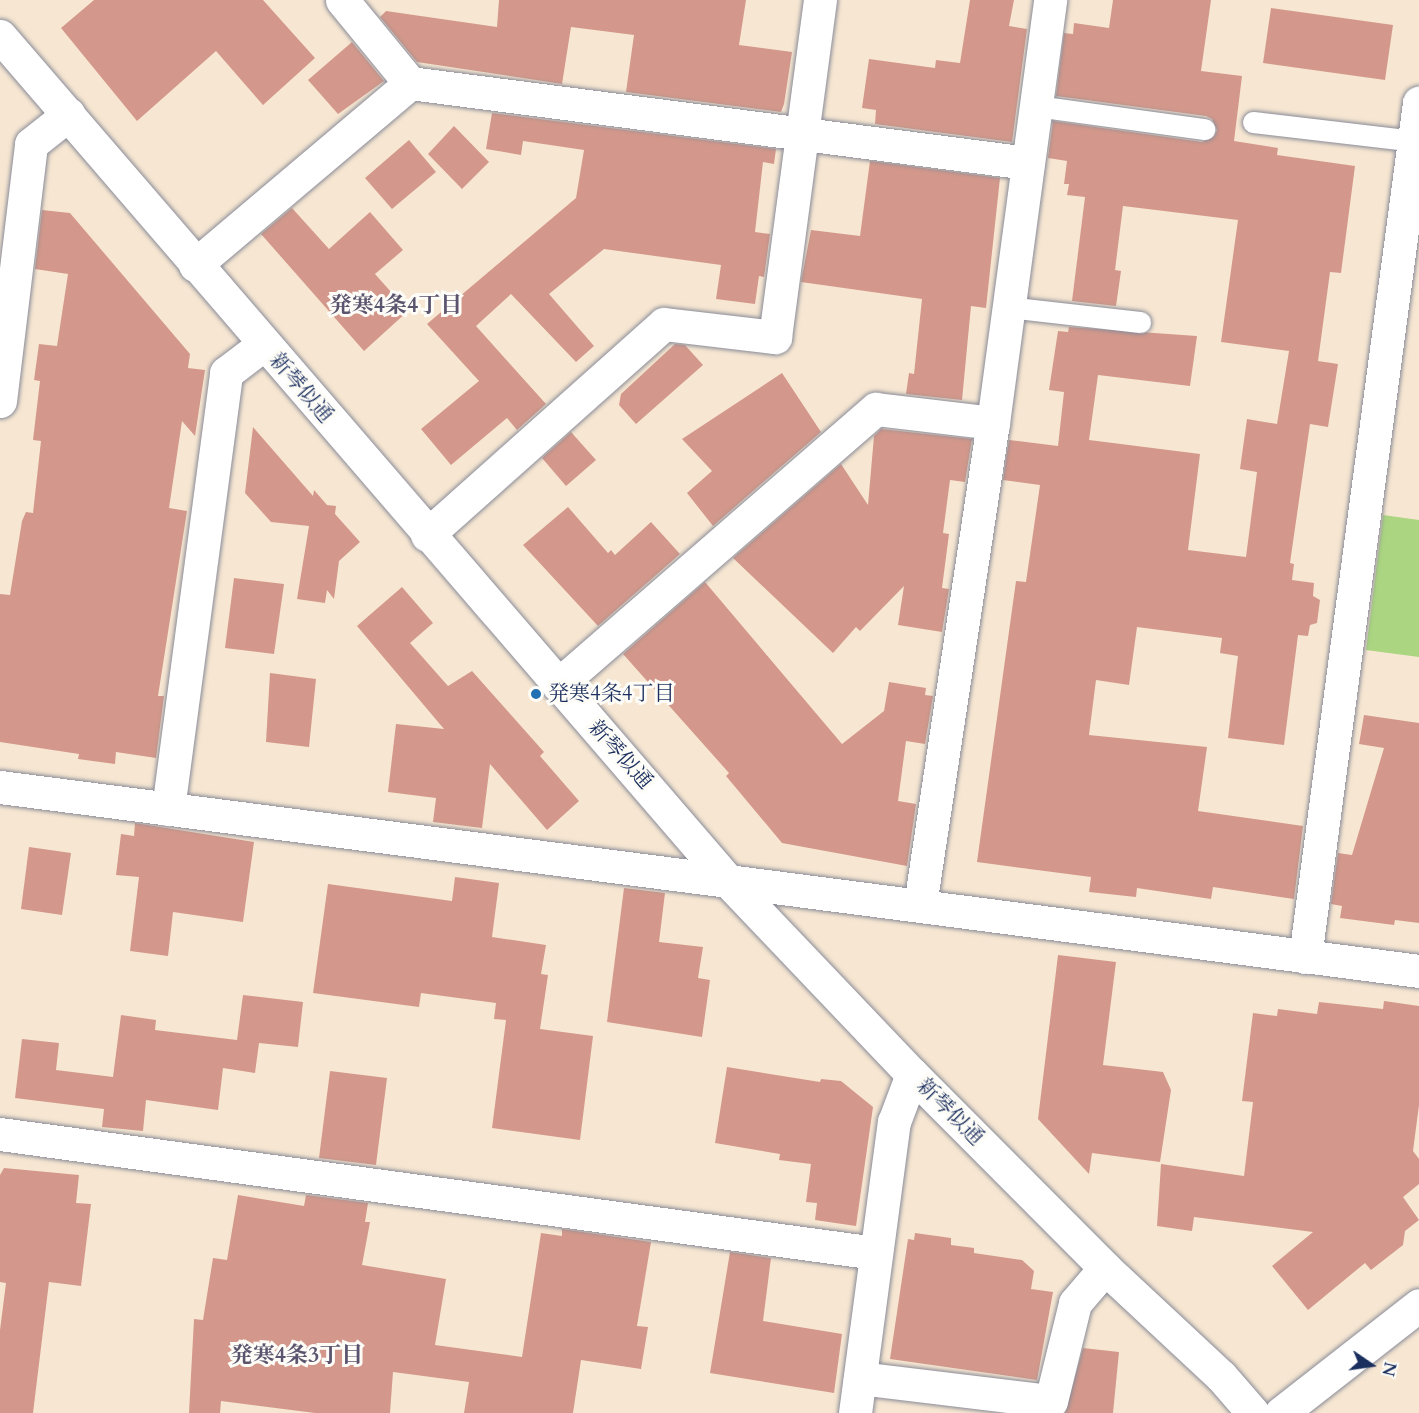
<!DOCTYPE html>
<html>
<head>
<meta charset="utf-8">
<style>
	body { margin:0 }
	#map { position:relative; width:1419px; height:1413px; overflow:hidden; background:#f7e7d2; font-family:Cardo,"Noto Serif JP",serif }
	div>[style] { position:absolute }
	.green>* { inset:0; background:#abd581 }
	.building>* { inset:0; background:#d3988b }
	.roads { filter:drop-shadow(0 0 2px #898b98) drop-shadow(0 0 2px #898b98) }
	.service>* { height:21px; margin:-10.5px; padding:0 10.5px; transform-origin:10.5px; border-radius:10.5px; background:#fff }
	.minor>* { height:33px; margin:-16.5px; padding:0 16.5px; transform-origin:16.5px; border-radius:16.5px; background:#fff }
	.tertiary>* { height:33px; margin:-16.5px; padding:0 16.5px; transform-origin:16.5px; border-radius:16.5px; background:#fff }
	.dots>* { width:16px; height:16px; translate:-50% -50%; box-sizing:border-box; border:3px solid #fdfcf7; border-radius:50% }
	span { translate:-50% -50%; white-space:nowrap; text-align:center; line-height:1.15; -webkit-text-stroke:6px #fdfcf7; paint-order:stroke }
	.street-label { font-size:21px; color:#1b2f5e }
	.poi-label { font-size:21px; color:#1b2f5e }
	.left { translate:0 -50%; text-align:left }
	.neighbourhood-label { font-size:22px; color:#5b546e; font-weight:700 }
	.north { position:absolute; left:1341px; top:1335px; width:60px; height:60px; -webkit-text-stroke:4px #fdfcf7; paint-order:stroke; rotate:103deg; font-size:16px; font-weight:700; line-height:24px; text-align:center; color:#1b2f5e }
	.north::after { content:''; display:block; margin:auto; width:21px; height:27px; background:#1b2f5e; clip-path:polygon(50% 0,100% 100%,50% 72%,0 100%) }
</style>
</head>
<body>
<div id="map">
	<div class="green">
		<i style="clip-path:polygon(1383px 515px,1419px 520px,1419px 657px,1366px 650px)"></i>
	</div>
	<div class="building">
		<i style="clip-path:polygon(94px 0,263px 0,315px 58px,263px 105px,216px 51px,137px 121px,61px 28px)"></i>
		<i style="clip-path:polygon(499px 0,746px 0,739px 45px,792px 52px,784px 104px,781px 112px,626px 92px,634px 35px,571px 27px,562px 84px,417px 62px,380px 17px,386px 11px,497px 27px)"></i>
		<i style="clip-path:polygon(970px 0,1014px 0,1009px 26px,1027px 29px,1012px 142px,875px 124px,876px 110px,862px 108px,869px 59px,935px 68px,936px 60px,960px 63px)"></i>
		<i style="clip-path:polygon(1113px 0,1211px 0,1201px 71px,1242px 76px,1234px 141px,1278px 148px,1277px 155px,1355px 166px,1341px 273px,1330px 272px,1318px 361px,1338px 364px,1328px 427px,1310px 424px,1290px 563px,1294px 564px,1292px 580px,1314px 583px,1313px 596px,1320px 600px,1317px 623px,1310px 625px,1308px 636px,1298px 635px,1284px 745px,1228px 738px,1238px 656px,1220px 653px,1222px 638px,1137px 627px,1129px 685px,1096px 680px,1089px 735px,1207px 747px,1198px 811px,1303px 826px,1294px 899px,1213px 887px,1211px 899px,1137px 888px,1136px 897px,1089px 892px,1091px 877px,977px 862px,1016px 581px,1026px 582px,1040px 485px,1003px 480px,1009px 440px,1058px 446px,1064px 392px,1049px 390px,1058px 331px,1068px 332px,1069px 327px,1197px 336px,1190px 386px,1098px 375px,1089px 440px,1200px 454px,1188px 550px,1246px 557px,1257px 472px,1240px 469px,1247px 419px,1277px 424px,1289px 351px,1221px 342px,1238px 220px,1123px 206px,1115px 270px,1121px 271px,1116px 306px,1072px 301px,1085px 197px,1067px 195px,1069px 184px,1064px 184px,1067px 161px,1048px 158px,1053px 121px,1202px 142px,1214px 137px,1217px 130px,1212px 119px,1206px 116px,1056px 96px,1064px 33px,1073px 34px,1074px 23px,1109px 28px)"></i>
		<i style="clip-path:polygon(1271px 8px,1393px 25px,1385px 80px,1263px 63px)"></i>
		<i style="clip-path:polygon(352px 42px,384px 81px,338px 114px,308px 80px)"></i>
		<i style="clip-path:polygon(492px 113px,776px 149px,774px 164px,763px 162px,755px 232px,770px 234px,764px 277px,759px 276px,755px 304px,716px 299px,721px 265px,604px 249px,549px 294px,594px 346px,576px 362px,511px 294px,476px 326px,546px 404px,517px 430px,507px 418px,451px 465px,421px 429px,479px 381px,427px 324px,576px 198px,584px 150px,523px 141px,521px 155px,486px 149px)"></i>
		<i style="clip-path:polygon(454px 126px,489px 162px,462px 189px,428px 154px)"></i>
		<i style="clip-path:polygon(409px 140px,436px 172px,392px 209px,365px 178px)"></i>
		<i style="clip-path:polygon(870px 161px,1000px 178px,986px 308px,971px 306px,962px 400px,906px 394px,909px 373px,914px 374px,922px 299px,801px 282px,811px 230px,860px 236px)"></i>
		<i style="clip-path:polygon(292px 208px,329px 249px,370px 212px,403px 250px,375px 274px,408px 311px,364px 351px,261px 234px)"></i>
		<i style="clip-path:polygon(42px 210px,70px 213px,190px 354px,188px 368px,205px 370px,195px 436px,182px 421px,169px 508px,187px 511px,158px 696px,164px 696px,156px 758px,116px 752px,115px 764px,78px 759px,79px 754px,0 742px,0 594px,10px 595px,22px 521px,26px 512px,33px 513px,41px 441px,33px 440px,40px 381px,34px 380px,39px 344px,57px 346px,68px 274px,35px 269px)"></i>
		<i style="clip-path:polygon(675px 344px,685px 345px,703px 365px,636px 424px,619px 405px,621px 394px)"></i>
		<i style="clip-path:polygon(782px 373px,821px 432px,713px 526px,687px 493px,712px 471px,682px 439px)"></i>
		<i style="clip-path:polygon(253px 427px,313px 496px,314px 490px,327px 505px,336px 506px,335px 514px,360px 542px,339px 561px,334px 599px,327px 590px,325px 603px,297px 599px,309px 526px,271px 522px,245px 493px)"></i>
		<i style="clip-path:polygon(881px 429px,972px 439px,965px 482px,950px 480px,943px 533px,949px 534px,942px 588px,949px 589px,942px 632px,898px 625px,904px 586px,860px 631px,856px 627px,833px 653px,733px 558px,841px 464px,868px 505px,874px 436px)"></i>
		<i style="clip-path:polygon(571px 432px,596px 460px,566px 486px,542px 458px)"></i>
		<i style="clip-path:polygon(568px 507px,608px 553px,611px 550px,615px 555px,651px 522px,680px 554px,598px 626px,523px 545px)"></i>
		<i style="clip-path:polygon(234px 578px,284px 584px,274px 654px,225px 648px)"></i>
		<i style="clip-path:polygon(705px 582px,842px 744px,884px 711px,889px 682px,926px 688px,925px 695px,933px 696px,925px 744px,906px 741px,898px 801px,916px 804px,907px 866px,782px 843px,726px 776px,729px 773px,623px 654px)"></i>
		<i style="clip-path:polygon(402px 587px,433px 623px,410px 643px,448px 686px,472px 671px,544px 752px,540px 756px,579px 801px,547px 830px,490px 764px,482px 828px,433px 822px,436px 798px,388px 792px,396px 724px,444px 729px,357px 626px)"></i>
		<i style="clip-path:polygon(270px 673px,316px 679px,309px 747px,266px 742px)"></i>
		<i style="clip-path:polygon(1364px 715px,1419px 723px,1419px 923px,1395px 920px,1394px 925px,1340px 918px,1342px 906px,1331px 904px,1338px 853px,1352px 855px,1384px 748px,1359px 744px)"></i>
		<i style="clip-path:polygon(135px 823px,254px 842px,243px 922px,173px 912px,168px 956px,130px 951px,139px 877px,116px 875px,121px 834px,134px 836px)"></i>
		<i style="clip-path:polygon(29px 847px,71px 853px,62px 915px,21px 909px)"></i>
		<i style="clip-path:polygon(455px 877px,499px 883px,492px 937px,546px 945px,541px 974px,548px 975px,540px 1029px,593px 1036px,580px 1140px,492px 1128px,506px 1020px,494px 1019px,496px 1003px,421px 993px,419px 1007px,313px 993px,328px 884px,452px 901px)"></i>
		<i style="clip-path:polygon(624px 888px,665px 893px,659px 942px,703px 947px,698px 978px,710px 980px,702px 1037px,607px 1022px)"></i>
		<i style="clip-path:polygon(1058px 955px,1116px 962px,1103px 1065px,1163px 1072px,1171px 1090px,1160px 1162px,1092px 1153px,1089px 1174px,1038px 1119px)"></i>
		<i style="clip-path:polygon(243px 995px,303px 1002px,298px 1047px,259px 1043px,255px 1073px,223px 1068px,218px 1110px,146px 1100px,143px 1131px,102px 1127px,104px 1109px,15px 1098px,22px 1039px,59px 1043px,56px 1070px,113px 1077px,121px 1015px,156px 1020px,155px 1030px,237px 1040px)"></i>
		<i style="clip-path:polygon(1384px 1001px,1419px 1006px,1419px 1105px,1413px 1151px,1419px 1159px,1419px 1184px,1403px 1197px,1419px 1220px,1405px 1231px,1403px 1245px,1371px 1270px,1365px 1263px,1308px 1310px,1272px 1266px,1313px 1232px,1194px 1217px,1192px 1231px,1157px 1226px,1161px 1164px,1244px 1176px,1253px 1102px,1242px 1101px,1253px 1013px,1277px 1016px,1278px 1009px,1317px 1014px,1319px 1002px,1383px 1009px)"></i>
		<i style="clip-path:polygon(727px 1067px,820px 1082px,821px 1079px,841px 1081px,873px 1107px,856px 1226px,815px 1220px,817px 1203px,806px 1202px,811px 1164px,779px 1160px,780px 1154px,715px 1143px)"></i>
		<i style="clip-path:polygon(330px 1071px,387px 1078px,376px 1165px,319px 1158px)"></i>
		<i style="clip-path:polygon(4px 1168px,79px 1175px,76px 1203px,91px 1204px,81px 1286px,49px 1282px,33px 1413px,0 1413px,0 1330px,6px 1283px,0 1282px,0 1175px)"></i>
		<i style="clip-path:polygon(238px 1195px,304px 1206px,306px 1195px,368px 1203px,365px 1222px,370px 1222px,362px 1265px,446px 1279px,435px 1345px,522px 1357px,541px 1233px,562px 1236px,562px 1229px,651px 1242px,637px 1326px,648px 1327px,641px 1369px,581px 1360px,573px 1413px,464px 1413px,469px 1382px,393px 1372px,390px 1413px,315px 1413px,221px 1401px,220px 1413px,189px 1413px,194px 1319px,203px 1320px,213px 1258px,227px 1260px)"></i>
		<i style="clip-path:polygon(915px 1233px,951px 1238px,951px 1245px,974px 1248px,974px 1253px,1022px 1260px,1034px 1271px,1031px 1289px,1053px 1292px,1037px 1380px,890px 1359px,908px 1239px,914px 1240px)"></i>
		<i style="clip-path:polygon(730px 1252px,771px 1258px,763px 1321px,842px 1334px,834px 1393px,710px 1373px)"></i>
		<i style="clip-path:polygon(1083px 1348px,1119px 1352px,1113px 1413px,1065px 1413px)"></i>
	</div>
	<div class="roads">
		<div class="service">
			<i style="left:1036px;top:106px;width:170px;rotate:7.8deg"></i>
			<i style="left:1253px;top:122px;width:162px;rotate:6.7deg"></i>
			<i style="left:1008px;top:307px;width:133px;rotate:6.5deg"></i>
		</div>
		<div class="minor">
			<i style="left:342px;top:0;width:107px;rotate:50.7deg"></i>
			<i style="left:195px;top:265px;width:282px;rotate:-40.2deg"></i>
			<i style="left:410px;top:83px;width:623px;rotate:7.38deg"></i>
			<i style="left:0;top:401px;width:259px;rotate:-83.1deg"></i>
			<i style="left:31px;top:144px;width:48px;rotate:-38.3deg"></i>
			<i style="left:427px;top:535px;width:317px;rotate:-41.7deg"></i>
			<i style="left:664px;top:324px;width:112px;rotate:6.7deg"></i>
			<i style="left:775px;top:337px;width:340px;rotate:-82.4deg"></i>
			<i style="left:558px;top:685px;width:421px;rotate:-41deg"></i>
			<i style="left:876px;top:409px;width:118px;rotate:6.8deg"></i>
			<i style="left:0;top:787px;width:734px;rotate:7.36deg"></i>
			<i style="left:168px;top:809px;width:440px;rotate:-82.4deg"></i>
			<i style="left:226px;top:373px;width:48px;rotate:-37.3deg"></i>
			<i style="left:920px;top:905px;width:487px;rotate:-81.4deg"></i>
			<i style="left:993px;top:423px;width:427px;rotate:-82.3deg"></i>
			<i style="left:1305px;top:957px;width:862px;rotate:-82.4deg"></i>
			<i style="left:0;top:1134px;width:884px;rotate:7.74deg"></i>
			<i style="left:860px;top:1378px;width:192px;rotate:6.9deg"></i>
			<i style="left:1051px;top:1401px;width:101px;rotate:-76.2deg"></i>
			<i style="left:1075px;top:1303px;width:46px;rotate:-49.4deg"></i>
			<i style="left:855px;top:1413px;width:294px;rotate:-82.4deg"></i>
			<i style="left:894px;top:1122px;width:51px;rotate:-69.4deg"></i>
		</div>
		<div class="tertiary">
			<i style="left:0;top:36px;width:1115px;rotate:49.25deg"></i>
			<i style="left:728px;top:881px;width:267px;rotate:46.4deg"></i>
			<i style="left:912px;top:1074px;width:274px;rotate:45.1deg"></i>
			<i style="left:1105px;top:1268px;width:158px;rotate:43deg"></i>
			<i style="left:1221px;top:1376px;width:49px;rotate:49.1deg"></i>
			<i style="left:728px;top:881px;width:697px;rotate:7.42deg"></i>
			<i style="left:1281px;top:1413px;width:175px;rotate:-38deg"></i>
		</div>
	</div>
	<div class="dots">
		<i style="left:536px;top:694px;background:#1f6fb2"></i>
	</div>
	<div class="street-label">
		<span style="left:301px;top:388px;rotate:49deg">新琴似通</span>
		<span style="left:620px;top:755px;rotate:48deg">新琴似通</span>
		<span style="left:950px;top:1112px;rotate:45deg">新琴似通</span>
	</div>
	<div class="poi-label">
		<span class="left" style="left:548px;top:694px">発寒4条4丁目</span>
	</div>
	<div class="neighbourhood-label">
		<span style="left:396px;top:306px">発寒4条4丁目</span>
		<span style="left:297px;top:1356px">発寒4条3丁目</span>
	</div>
	<div class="north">N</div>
</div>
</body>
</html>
